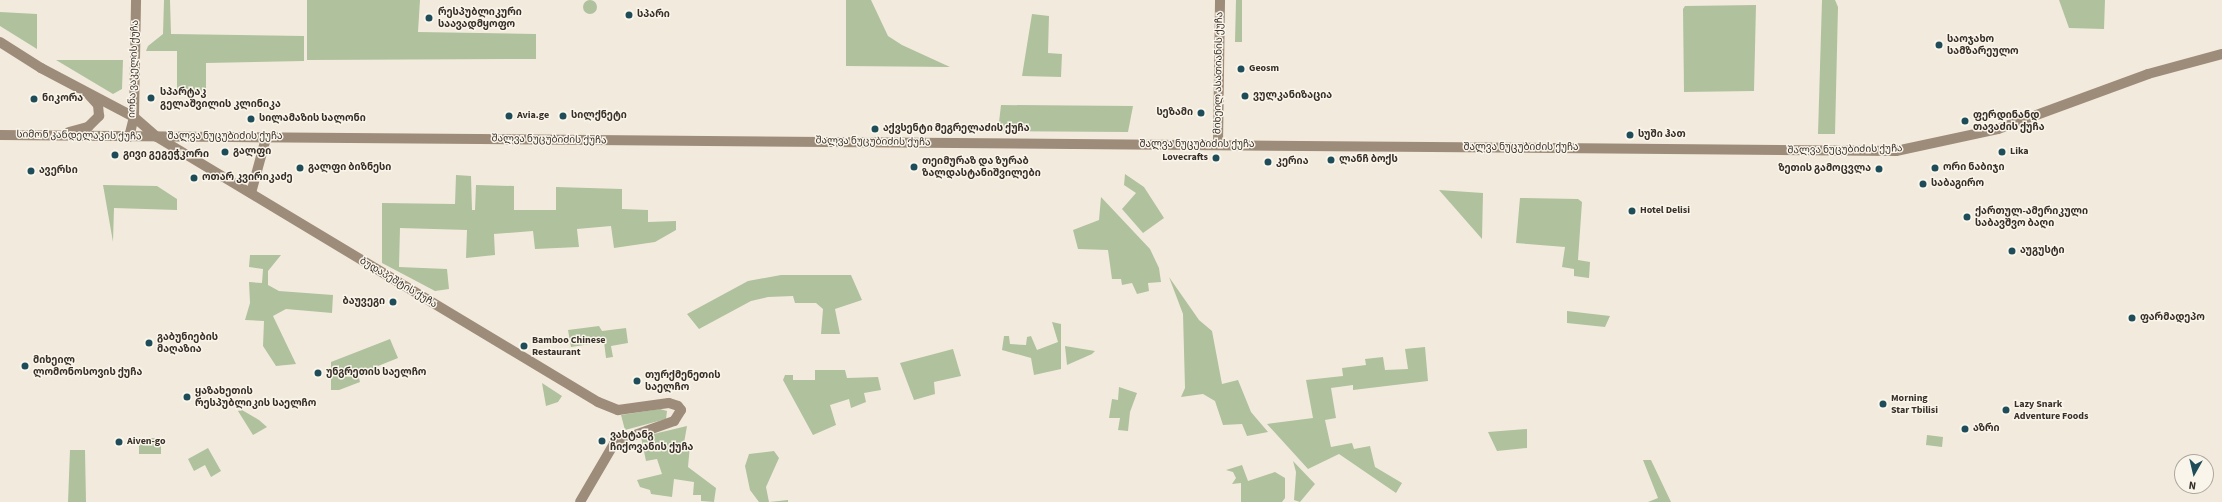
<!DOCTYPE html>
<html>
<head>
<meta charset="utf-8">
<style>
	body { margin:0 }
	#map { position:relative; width:2222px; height:502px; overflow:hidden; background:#f2ebdd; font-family:"Source Sans 3","Noto Sans Georgian",sans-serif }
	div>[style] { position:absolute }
	.green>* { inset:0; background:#b0c19d }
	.round { border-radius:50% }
	.secondary>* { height:10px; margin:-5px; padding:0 5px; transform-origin:5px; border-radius:5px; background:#9e8c7a }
	.dots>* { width:11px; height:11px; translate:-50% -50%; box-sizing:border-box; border:2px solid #faf5ea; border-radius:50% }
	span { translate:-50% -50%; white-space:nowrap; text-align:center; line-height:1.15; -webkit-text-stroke:3px #faf5ea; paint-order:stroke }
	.poi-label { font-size:10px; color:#372f29; font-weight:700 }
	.left { translate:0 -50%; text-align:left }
	.right { translate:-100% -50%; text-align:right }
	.street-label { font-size:10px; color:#372f29 }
	.north { position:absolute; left:2174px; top:454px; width:40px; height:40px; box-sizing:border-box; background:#faf5ea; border:1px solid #aca69d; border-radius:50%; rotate:188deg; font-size:11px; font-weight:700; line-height:16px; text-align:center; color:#372f29 }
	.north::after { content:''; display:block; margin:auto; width:14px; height:18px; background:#1e4d59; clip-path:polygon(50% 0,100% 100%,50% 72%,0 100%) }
</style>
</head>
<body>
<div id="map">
	<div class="green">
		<i style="clip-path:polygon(164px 0,170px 0,171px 34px,304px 36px,304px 61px,206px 63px,206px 92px,177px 92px,177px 51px,146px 51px,148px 46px,163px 34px)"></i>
		<i style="clip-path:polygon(307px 0,420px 0,418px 32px,536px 34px,536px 59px,307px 60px)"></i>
		<i style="clip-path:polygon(846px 0,871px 0,888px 36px,902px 45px,950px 67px,846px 66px)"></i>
		<i style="clip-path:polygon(1236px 0,1242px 0,1242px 42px,1235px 42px)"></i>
		<i style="clip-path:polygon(1822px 0,1835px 0,1838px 7px,1835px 134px,1818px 134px)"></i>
		<i style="clip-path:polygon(2059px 0,2105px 0,2104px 29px,2069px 28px)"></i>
		<i class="round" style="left:583px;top:0;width:14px;height:14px"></i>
		<i style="clip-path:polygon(1756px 5px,1754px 91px,1684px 92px,1683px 9px,1685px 6px)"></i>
		<i style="clip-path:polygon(0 12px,37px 14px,37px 49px,0 26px)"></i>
		<i style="clip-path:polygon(1032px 14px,1049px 16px,1048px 53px,1062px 54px,1061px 77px,1022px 76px)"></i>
		<i style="clip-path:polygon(56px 60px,123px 60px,122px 89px,113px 94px)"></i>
		<i style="clip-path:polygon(1001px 105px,1133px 106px,1128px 132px,998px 131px)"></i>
		<i style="clip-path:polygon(1125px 174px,1144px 187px,1164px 218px,1143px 233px,1122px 209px,1136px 193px,1124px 185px)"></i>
		<i style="clip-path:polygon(456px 175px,471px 176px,472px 210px,475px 210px,476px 185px,514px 186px,514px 210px,556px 210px,556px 187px,622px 189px,622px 209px,648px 210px,648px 222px,676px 221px,676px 230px,655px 242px,614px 248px,611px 226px,577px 229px,579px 247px,535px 249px,533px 231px,494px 234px,495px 255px,466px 258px,467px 230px,400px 228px,399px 267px,447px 269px,449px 289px,435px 291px,382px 263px,382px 203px,455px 204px)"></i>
		<i style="clip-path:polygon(103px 185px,157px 186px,177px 199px,177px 210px,114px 208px,113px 242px)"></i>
		<i style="clip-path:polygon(1439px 190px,1483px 193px,1482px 239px)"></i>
		<i style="clip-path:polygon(1101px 197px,1150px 249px,1159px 268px,1161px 282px,1148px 283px,1149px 291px,1137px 294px,1132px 283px,1122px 285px,1121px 279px,1112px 279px,1108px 250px,1078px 249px,1073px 230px,1099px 220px)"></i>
		<i style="clip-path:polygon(1520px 198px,1578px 199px,1582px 202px,1578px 260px,1590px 262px,1589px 278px,1574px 276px,1574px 269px,1562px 267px,1565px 247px,1516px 243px)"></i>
		<i style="clip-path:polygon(250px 255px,281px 255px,268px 271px,268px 285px,279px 291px,333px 295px,332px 313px,286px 309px,273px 316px,296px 364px,276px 366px,263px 346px,264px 321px,245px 320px,250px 303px,249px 282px,262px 283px,263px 269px,249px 267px)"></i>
		<i style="clip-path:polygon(781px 275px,851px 275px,862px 300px,835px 309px,840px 334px,821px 334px,823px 309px,816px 303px,795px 303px,793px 296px,768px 297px,751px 301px,699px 329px,687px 314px,748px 281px)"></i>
		<i style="clip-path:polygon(1169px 277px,1199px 320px,1212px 331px,1222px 384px,1238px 380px,1251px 412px,1268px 432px,1247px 436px,1242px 424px,1223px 425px,1215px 401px,1203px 394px,1181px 397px,1185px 388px,1183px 314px)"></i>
		<i style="clip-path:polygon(1567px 311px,1610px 316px,1605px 327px,1567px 323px)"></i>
		<i style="clip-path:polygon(1052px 322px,1061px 324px,1061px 369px,1034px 375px,1031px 358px,1002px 350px,1004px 336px,1009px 336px,1010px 344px,1026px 345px,1027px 337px,1031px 336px,1037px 350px,1058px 342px)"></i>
		<i style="clip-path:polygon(599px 326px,602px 331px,626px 328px,628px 343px,611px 346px,613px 357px,606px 358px,604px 342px,571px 347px,568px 330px)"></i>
		<i style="clip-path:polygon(390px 339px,398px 358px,358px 374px,360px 382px,339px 390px,331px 390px,331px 362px)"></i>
		<i style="clip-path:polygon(1065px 346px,1095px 351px,1092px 354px,1067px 365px)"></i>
		<i style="clip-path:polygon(1425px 347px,1428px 381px,1353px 390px,1353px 385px,1331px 388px,1336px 418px,1325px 420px,1331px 447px,1352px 443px,1354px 449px,1370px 446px,1375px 467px,1402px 483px,1396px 493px,1339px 454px,1308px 469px,1267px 424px,1313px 418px,1306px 380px,1343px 376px,1342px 368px,1366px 365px,1365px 359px,1383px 357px,1385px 370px,1408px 369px,1405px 349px)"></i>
		<i style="clip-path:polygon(953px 349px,961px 376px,934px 382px,935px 394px,914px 400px,900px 363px)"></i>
		<i style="clip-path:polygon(815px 370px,845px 370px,847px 378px,878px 377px,881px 390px,864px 393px,866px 402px,851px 408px,849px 399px,830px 405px,836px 425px,813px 435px,783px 380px,785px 375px,793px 375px,793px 380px,815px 380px)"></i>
		<i style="clip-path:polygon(542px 383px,562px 396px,558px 402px,546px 406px)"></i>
		<i style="clip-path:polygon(1119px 387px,1137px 393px,1130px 412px,1128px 431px,1118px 430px,1120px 418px,1109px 418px,1112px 399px,1118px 400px)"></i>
		<i style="clip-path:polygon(660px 409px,667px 411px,666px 419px,625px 430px,621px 415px)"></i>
		<i style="clip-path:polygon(242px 410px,259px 420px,267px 427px,253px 435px,238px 411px)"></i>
		<i style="clip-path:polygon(687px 426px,684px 443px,690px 445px,688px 467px,716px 488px,714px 502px,701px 501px,701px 495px,693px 495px,694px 482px,674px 479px,672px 497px,651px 494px,650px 490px,640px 487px,637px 480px,662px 474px,657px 459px,646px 461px,641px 437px)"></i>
		<i style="clip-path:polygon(1527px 429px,1527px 448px,1497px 451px,1488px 432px)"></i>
		<i style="clip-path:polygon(1927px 435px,1943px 437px,1942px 447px,1926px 445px)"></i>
		<i style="clip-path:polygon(139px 438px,161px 438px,161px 454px,139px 454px)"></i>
		<i style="clip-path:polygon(208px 448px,221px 471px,211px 477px,205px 465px,194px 471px,188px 459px)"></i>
		<i style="clip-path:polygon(70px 450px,85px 450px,86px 502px,68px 502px)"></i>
		<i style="clip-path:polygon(774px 451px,779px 458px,766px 487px,769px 502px,788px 500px,788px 502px,759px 502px,750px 490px,745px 466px,749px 454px)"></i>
		<i style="clip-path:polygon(1643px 460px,1651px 460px,1671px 502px,1648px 502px,1658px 498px)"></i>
		<i style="clip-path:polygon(1293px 461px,1315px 484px,1300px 502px,1294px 500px,1296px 472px)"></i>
		<i style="clip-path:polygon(1242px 465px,1248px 481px,1275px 472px,1285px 478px,1285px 498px,1282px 502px,1241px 502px,1241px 483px,1232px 484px,1236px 478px,1233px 472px,1226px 470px)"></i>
	</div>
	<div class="secondary">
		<i style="left:0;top:42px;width:49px;rotate:32.4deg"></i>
		<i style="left:41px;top:68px;width:105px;rotate:27.8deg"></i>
		<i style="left:134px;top:117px;width:30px;rotate:41deg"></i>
		<i style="left:157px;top:137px;width:514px;rotate:31deg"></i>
		<i style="left:598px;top:402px;width:22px;rotate:22deg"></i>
		<i style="left:618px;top:410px;width:51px;rotate:-7.8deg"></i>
		<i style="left:669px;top:403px;width:9px;rotate:18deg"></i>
		<i style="left:678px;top:406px;width:5px;rotate:53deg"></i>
		<i style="left:681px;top:410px;width:13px;rotate:122deg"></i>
		<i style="left:674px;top:421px;width:63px;rotate:160.4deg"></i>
		<i style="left:615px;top:442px;width:69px;rotate:120.3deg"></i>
		<i style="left:69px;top:132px;width:20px;rotate:-15deg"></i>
		<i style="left:88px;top:127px;width:16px;rotate:-45deg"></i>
		<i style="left:99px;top:116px;width:11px;rotate:-95deg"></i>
		<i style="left:98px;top:105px;width:13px;rotate:-132deg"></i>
		<i style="left:0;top:135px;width:1896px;rotate:0.48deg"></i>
		<i style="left:1896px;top:151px;width:104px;rotate:-12.2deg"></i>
		<i style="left:1998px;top:129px;width:160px;rotate:-20.1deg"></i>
		<i style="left:2148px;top:74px;width:77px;rotate:-15.1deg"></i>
		<i style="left:129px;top:137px;width:21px;rotate:-76deg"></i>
		<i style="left:134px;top:117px;width:117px;rotate:-89deg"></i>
		<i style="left:1218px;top:145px;width:145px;rotate:-89.2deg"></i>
		<i style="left:251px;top:193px;width:57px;rotate:-74.7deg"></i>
	</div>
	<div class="dots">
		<i style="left:629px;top:15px;background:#1e4d59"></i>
		<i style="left:429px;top:18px;background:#1e4d59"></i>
		<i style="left:1939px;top:45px;background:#1e4d59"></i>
		<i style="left:1241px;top:69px;background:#1e4d59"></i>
		<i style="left:1245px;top:96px;background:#1e4d59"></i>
		<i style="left:151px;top:98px;background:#1e4d59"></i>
		<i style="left:34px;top:99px;background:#1e4d59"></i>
		<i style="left:1201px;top:113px;background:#1e4d59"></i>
		<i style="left:509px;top:116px;background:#1e4d59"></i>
		<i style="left:563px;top:116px;background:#1e4d59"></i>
		<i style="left:251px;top:119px;background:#1e4d59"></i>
		<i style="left:1965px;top:121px;background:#1e4d59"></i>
		<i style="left:875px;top:129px;background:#1e4d59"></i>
		<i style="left:1630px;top:135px;background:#1e4d59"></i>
		<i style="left:225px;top:152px;background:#1e4d59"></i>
		<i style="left:2002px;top:152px;background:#1e4d59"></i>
		<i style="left:115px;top:155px;background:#1e4d59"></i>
		<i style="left:1216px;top:158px;background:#1e4d59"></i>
		<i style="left:1331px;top:160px;background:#1e4d59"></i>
		<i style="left:1268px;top:162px;background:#1e4d59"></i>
		<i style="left:914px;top:167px;background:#1e4d59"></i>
		<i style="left:300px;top:168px;background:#1e4d59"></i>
		<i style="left:1935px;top:168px;background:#1e4d59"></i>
		<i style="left:1879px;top:169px;background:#1e4d59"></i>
		<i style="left:31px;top:171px;background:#1e4d59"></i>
		<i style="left:194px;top:178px;background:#1e4d59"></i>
		<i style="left:1923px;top:184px;background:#1e4d59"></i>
		<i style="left:1632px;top:211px;background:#1e4d59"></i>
		<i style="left:1967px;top:217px;background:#1e4d59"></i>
		<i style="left:2012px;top:251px;background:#1e4d59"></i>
		<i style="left:393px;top:302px;background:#1e4d59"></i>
		<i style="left:2132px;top:318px;background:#1e4d59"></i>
		<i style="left:149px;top:343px;background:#1e4d59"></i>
		<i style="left:524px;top:346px;background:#1e4d59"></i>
		<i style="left:25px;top:366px;background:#1e4d59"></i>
		<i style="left:318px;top:373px;background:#1e4d59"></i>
		<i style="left:637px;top:381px;background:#1e4d59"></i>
		<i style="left:187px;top:397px;background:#1e4d59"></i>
		<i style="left:1883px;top:404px;background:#1e4d59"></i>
		<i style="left:2006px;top:410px;background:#1e4d59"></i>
		<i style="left:1965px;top:429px;background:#1e4d59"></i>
		<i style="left:602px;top:441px;background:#1e4d59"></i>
		<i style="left:119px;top:442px;background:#1e4d59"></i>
	</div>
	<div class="poi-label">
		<span class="left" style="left:438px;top:18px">რესპუბლიკური<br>საავადმყოფო</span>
		<span class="left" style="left:637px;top:15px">სპარი</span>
		<span class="left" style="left:1947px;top:45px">საოჯახო<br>სამზარეულო</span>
		<span class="left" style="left:1249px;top:69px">Geosm</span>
		<span class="left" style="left:160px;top:98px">სპარტაკ<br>გელაშვილის კლინიკა</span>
		<span class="left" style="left:1253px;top:96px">ვულკანიზაცია</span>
		<span class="left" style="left:42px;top:99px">ნიკორა</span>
		<span class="right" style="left:1193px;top:113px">სეზამი</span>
		<span class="left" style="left:1973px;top:121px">ფერდინანდ<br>თავაძის ქუჩა</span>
		<span class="left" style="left:517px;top:116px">Avia.ge</span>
		<span class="left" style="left:571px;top:116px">სილქნეტი</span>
		<span class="left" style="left:259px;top:119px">სილამაზის სალონი</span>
		<span class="left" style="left:883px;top:129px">აქვსენტი მეგრელაძის ქუჩა</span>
		<span class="left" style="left:1638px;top:135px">სუში ჰათ</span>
		<span class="left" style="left:233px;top:152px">გალფი</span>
		<span class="left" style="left:2010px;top:152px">Lika</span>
		<span class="left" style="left:123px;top:155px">გივი გეგეჭკორი</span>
		<span class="right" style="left:1208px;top:158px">Lovecrafts</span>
		<span class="left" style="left:1339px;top:160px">ლანჩ ბოქს</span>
		<span class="left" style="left:922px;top:167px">თეიმურაზ და ზურაბ<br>ზალდასტანიშვილები</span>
		<span class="left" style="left:1276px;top:162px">კერია</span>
		<span class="left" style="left:308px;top:168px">გალფი ბიზნესი</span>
		<span class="left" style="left:1943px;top:168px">ორი ნაბიჯი</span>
		<span class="right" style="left:1871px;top:169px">ზეთის გამოცვლა</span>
		<span class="left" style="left:39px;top:171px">ავერსი</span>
		<span class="left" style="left:202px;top:178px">ოთარ კვირიკაძე</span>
		<span class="left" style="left:1931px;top:184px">საბაგირო</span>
		<span class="left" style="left:1640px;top:211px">Hotel Delisi</span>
		<span class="left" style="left:1975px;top:217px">ქართულ-ამერიკული<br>საბავშვო ბაღი</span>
		<span class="left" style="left:2020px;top:251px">აუგუსტი</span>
		<span class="right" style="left:385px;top:302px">ბაუვეგი</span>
		<span class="left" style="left:2140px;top:318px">ფარმადეპო</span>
		<span class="left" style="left:157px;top:343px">გაბუნიების<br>მაღაზია</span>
		<span class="left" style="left:532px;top:346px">Bamboo Chinese<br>Restaurant</span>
		<span class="left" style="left:33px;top:366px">მიხეილ<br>ლომონოსოვის ქუჩა</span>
		<span class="left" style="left:326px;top:373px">უნგრეთის საელჩო</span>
		<span class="left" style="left:645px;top:381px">თურქმენეთის<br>საელჩო</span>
		<span class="left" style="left:195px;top:397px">ყაზახეთის<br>რესპუბლიკის საელჩო</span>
		<span class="left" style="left:1891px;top:404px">Morning<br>Star Tbilisi</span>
		<span class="left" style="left:2014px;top:410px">Lazy Snark<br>Adventure Foods</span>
		<span class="left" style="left:1973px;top:429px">აზრი</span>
		<span class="left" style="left:610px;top:441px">ვახტანგ<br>ჩიქოვანის ქუჩა</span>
		<span class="left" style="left:127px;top:442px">Aiven-go</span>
	</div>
	<div class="street-label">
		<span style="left:134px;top:69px;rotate:-88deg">იონა ვაკელის ქუჩა</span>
		<span style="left:1219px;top:73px;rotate:-89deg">მიხეილ ასათიანის ქუჩა</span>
		<span style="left:79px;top:136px;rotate:1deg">სიმონ კანდელაკის ქუჩა</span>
		<span style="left:225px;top:137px">შალვა ნუცუბიძის ქუჩა</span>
		<span style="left:549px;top:140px;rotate:1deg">შალვა ნუცუბიძის ქუჩა</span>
		<span style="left:873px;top:142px;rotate:1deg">შალვა ნუცუბიძის ქუჩა</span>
		<span style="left:1197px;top:145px">შალვა ნუცუბიძის ქუჩა</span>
		<span style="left:1521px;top:148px">შალვა ნუცუბიძის ქუჩა</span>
		<span style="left:1845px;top:150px;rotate:-1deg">შალვა ნუცუბიძის ქუჩა</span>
		<span style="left:398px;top:283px;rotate:31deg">ბუდაპეშტის ქუჩა</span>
	</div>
	<div class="north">N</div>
</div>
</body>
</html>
